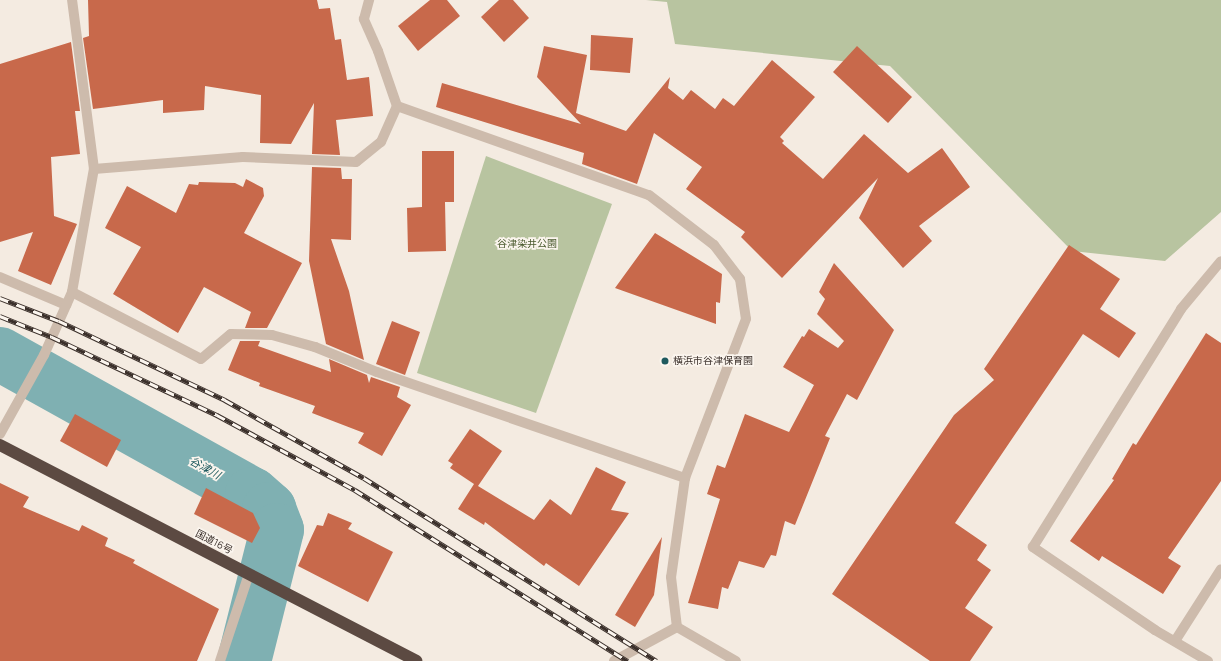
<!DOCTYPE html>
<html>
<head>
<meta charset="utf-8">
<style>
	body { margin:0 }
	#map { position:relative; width:1221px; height:661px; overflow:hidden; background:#f4ebe1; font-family:Manrope,"Noto Sans JP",sans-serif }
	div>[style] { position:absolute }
	.green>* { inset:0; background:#b8c4a0 }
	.river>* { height:54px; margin:-27px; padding:0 27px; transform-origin:27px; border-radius:27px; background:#7fb0b2 }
	.building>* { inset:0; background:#c8694b }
	.minor>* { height:10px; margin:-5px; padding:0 5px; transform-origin:5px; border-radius:5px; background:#cdbbac }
	.highway>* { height:12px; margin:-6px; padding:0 6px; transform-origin:6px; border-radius:6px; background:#5c4a42 }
	.rail>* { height:4.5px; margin-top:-2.25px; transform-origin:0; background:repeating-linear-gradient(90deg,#fbf5ee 0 9px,#3b302b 0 18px); box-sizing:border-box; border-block:1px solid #3b302b }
	.dots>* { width:11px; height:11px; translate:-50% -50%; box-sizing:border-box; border:2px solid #fbf5ee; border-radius:50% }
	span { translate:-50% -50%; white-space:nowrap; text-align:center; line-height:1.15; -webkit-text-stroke:3.5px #fbf5ee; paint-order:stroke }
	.park-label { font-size:10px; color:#4a5a2e }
	.poi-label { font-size:10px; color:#3b302b }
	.left { translate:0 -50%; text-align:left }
	.street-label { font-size:10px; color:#3b302b }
	.water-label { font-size:11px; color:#1f5a5e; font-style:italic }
</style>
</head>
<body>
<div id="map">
	<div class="green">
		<i style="clip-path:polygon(646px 0,1221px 0,1221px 212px,1165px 261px,1072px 251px,890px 66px,675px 44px,667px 2px)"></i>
		<i style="clip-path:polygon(486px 156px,612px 204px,536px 413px,417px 373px)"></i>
	</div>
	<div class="river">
		<i style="left:0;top:354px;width:288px;rotate:29.1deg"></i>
		<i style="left:252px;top:494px;width:23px;rotate:41deg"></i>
		<i style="left:269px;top:509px;width:22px;rotate:69deg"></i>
		<i style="left:277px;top:530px;width:135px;rotate:104.1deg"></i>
	</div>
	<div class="building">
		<i style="clip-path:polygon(88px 0,317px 0,319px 9px,330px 8px,335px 40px,341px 39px,347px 80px,369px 77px,373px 116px,336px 120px,340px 155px,312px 154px,314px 103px,291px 144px,260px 143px,261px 95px,205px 86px,204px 110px,163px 113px,163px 100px,93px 109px,83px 38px,89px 36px)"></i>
		<i style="clip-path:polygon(430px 0,447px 0,460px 16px,418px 51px,398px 26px)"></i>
		<i style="clip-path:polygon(499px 0,513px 0,529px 18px,504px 42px,481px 17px)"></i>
		<i style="clip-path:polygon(591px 35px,633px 38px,630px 73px,590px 70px)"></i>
		<i style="clip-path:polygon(71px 42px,80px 111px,75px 111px,80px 154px,51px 157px,54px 216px,77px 224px,51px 285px,18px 271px,33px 232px,0 242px,0 64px)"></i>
		<i style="clip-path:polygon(544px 46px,587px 55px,576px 113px,626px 131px,670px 77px,668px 88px,683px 100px,691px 90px,715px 109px,723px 98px,734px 106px,772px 60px,815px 97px,780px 137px,784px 141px,782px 143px,823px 179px,864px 134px,908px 173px,942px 148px,970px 187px,919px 226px,932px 241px,903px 268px,859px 218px,878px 178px,782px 278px,741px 237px,745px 232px,686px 189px,702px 167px,654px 133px,637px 184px,582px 164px,584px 153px,436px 107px,442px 83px,581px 124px,537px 77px)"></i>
		<i style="clip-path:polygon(857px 46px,912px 97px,888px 123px,833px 72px)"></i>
		<i style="clip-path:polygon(422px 151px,454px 151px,454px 202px,445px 202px,446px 251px,408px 252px,407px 208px,422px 207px)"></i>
		<i style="clip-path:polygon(312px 167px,341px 168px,342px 179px,352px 179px,351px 240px,331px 239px,349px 291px,364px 360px,326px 344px,309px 261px)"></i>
		<i style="clip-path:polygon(246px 179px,263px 188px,264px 196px,244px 233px,302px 263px,267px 328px,245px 328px,251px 312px,204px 287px,178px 333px,113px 294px,141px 247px,105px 228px,127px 186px,176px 213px,189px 184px,198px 185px,199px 182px,235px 183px,243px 187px)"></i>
		<i style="clip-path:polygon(655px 233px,722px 274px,720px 303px,716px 302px,716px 324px,615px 288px)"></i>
		<i style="clip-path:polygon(1069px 245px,1120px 279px,1100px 309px,1136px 333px,1119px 358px,1083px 334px,955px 523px,987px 545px,977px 560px,991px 570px,965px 608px,993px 627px,970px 661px,930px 661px,832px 594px,954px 415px,994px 380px,984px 369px)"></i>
		<i style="clip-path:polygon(834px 263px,894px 330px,857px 400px,847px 394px,825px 436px,830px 438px,795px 525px,785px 521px,776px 556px,771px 555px,764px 568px,739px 561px,728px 589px,722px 587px,718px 609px,688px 603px,720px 499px,707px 494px,717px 465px,725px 468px,745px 414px,789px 432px,814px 385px,783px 367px,802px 336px,804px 337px,809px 329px,838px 348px,844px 341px,817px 314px,825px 299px,819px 292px)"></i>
		<i style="clip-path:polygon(392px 321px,420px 332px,405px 375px,376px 364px)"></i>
		<i style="clip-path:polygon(1206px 333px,1221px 343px,1221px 481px,1168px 558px,1181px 566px,1163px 594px,1102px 556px,1099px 561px,1070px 541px,1114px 480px,1112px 479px,1133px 443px,1136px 445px)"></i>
		<i style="clip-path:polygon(240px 341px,260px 341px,258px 346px,331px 372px,329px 359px,367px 375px,369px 383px,371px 377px,400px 387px,397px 397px,411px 405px,382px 456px,358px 443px,364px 433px,312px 413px,315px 406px,259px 386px,260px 383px,228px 370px)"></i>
		<i style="clip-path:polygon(75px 414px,121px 440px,107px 467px,60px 441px)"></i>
		<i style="clip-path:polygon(470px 429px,502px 451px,478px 486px,534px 520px,550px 499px,571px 515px,596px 467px,626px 482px,611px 510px,629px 513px,579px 586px,546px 563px,544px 566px,485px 522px,484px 525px,458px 509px,474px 484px,450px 468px,453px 464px,448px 461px)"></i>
		<i style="clip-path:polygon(0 483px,29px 497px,23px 507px,79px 531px,82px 525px,108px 538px,105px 546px,135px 560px,133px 563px,219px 609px,197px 661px,0 661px)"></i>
		<i style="clip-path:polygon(206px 488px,253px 513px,260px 528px,252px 543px,194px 514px)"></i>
		<i style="clip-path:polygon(328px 513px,352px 523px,348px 529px,393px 552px,368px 602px,298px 566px,317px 525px,323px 526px)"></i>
		<i style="clip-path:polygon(662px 537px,654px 595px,635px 627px,615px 615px)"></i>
	</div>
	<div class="minor">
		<i style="left:397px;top:106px;width:267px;rotate:19.5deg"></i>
		<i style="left:649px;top:195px;width:82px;rotate:37.6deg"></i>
		<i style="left:714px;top:245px;width:43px;rotate:52.6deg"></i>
		<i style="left:740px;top:279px;width:40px;rotate:81.5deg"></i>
		<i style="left:746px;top:319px;width:170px;rotate:111deg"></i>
		<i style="left:94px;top:169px;width:149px;rotate:-4.6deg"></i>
		<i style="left:243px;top:157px;width:113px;rotate:2.5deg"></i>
		<i style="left:356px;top:162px;width:32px;rotate:-39deg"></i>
		<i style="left:381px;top:142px;width:39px;rotate:-66deg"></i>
		<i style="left:397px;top:106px;width:58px;rotate:-109.1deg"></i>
		<i style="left:378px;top:51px;width:35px;rotate:-114deg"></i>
		<i style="left:364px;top:19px;width:20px;rotate:-75deg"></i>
		<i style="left:0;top:277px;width:72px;rotate:23deg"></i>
		<i style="left:72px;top:292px;width:145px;rotate:27.4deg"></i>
		<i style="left:201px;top:359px;width:39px;rotate:-40deg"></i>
		<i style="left:231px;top:334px;width:41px;rotate:1.4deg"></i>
		<i style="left:272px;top:335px;width:45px;rotate:15.6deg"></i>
		<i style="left:315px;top:347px;width:67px;rotate:22deg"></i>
		<i style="left:377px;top:372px;width:326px;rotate:19deg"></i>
		<i style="left:685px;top:478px;width:100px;rotate:98deg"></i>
		<i style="left:671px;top:577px;width:50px;rotate:83.2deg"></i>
		<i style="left:0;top:434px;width:90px;rotate:-60.9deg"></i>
		<i style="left:44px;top:355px;width:69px;rotate:-66deg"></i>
		<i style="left:72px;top:292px;width:125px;rotate:-79.9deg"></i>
		<i style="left:94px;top:169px;width:170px;rotate:-97.4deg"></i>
		<i style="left:677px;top:627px;width:68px;rotate:30deg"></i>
		<i style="left:1175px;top:641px;width:85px;rotate:-57.4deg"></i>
		<i style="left:220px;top:661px;width:92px;rotate:-71.6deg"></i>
		<i style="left:614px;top:661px;width:72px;rotate:-28.4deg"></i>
		<i style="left:1208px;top:661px;width:61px;rotate:-149.7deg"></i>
		<i style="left:1155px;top:630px;width:148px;rotate:-145.8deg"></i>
		<i style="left:1033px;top:547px;width:280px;rotate:-58.1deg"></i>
		<i style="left:1181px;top:309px;width:62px;rotate:-50.2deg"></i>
	</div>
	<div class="highway">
		<i style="left:0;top:445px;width:469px;rotate:27.4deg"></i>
	</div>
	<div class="rail">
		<i style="left:0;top:298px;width:63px;rotate:21.3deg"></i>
		<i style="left:59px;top:321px;width:184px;rotate:25.4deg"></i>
		<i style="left:225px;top:400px;width:159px;rotate:29.3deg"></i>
		<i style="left:364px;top:478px;width:345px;rotate:32deg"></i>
		<i style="left:0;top:316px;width:56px;rotate:22deg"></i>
		<i style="left:52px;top:337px;width:183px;rotate:25.3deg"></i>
		<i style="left:217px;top:415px;width:157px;rotate:28.5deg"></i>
		<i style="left:355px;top:490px;width:322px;rotate:32.1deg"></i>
	</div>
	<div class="dots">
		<i style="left:665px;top:361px;background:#1f5a5e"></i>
	</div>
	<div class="park-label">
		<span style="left:527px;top:244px">谷津染井公園</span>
	</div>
	<div class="poi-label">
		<span class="left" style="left:673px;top:361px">横浜市谷津保育園</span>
	</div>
	<div class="street-label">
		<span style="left:214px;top:542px;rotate:27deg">国道16号</span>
	</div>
	<div class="water-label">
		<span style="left:205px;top:468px;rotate:29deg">谷津川</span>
	</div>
</div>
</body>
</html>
